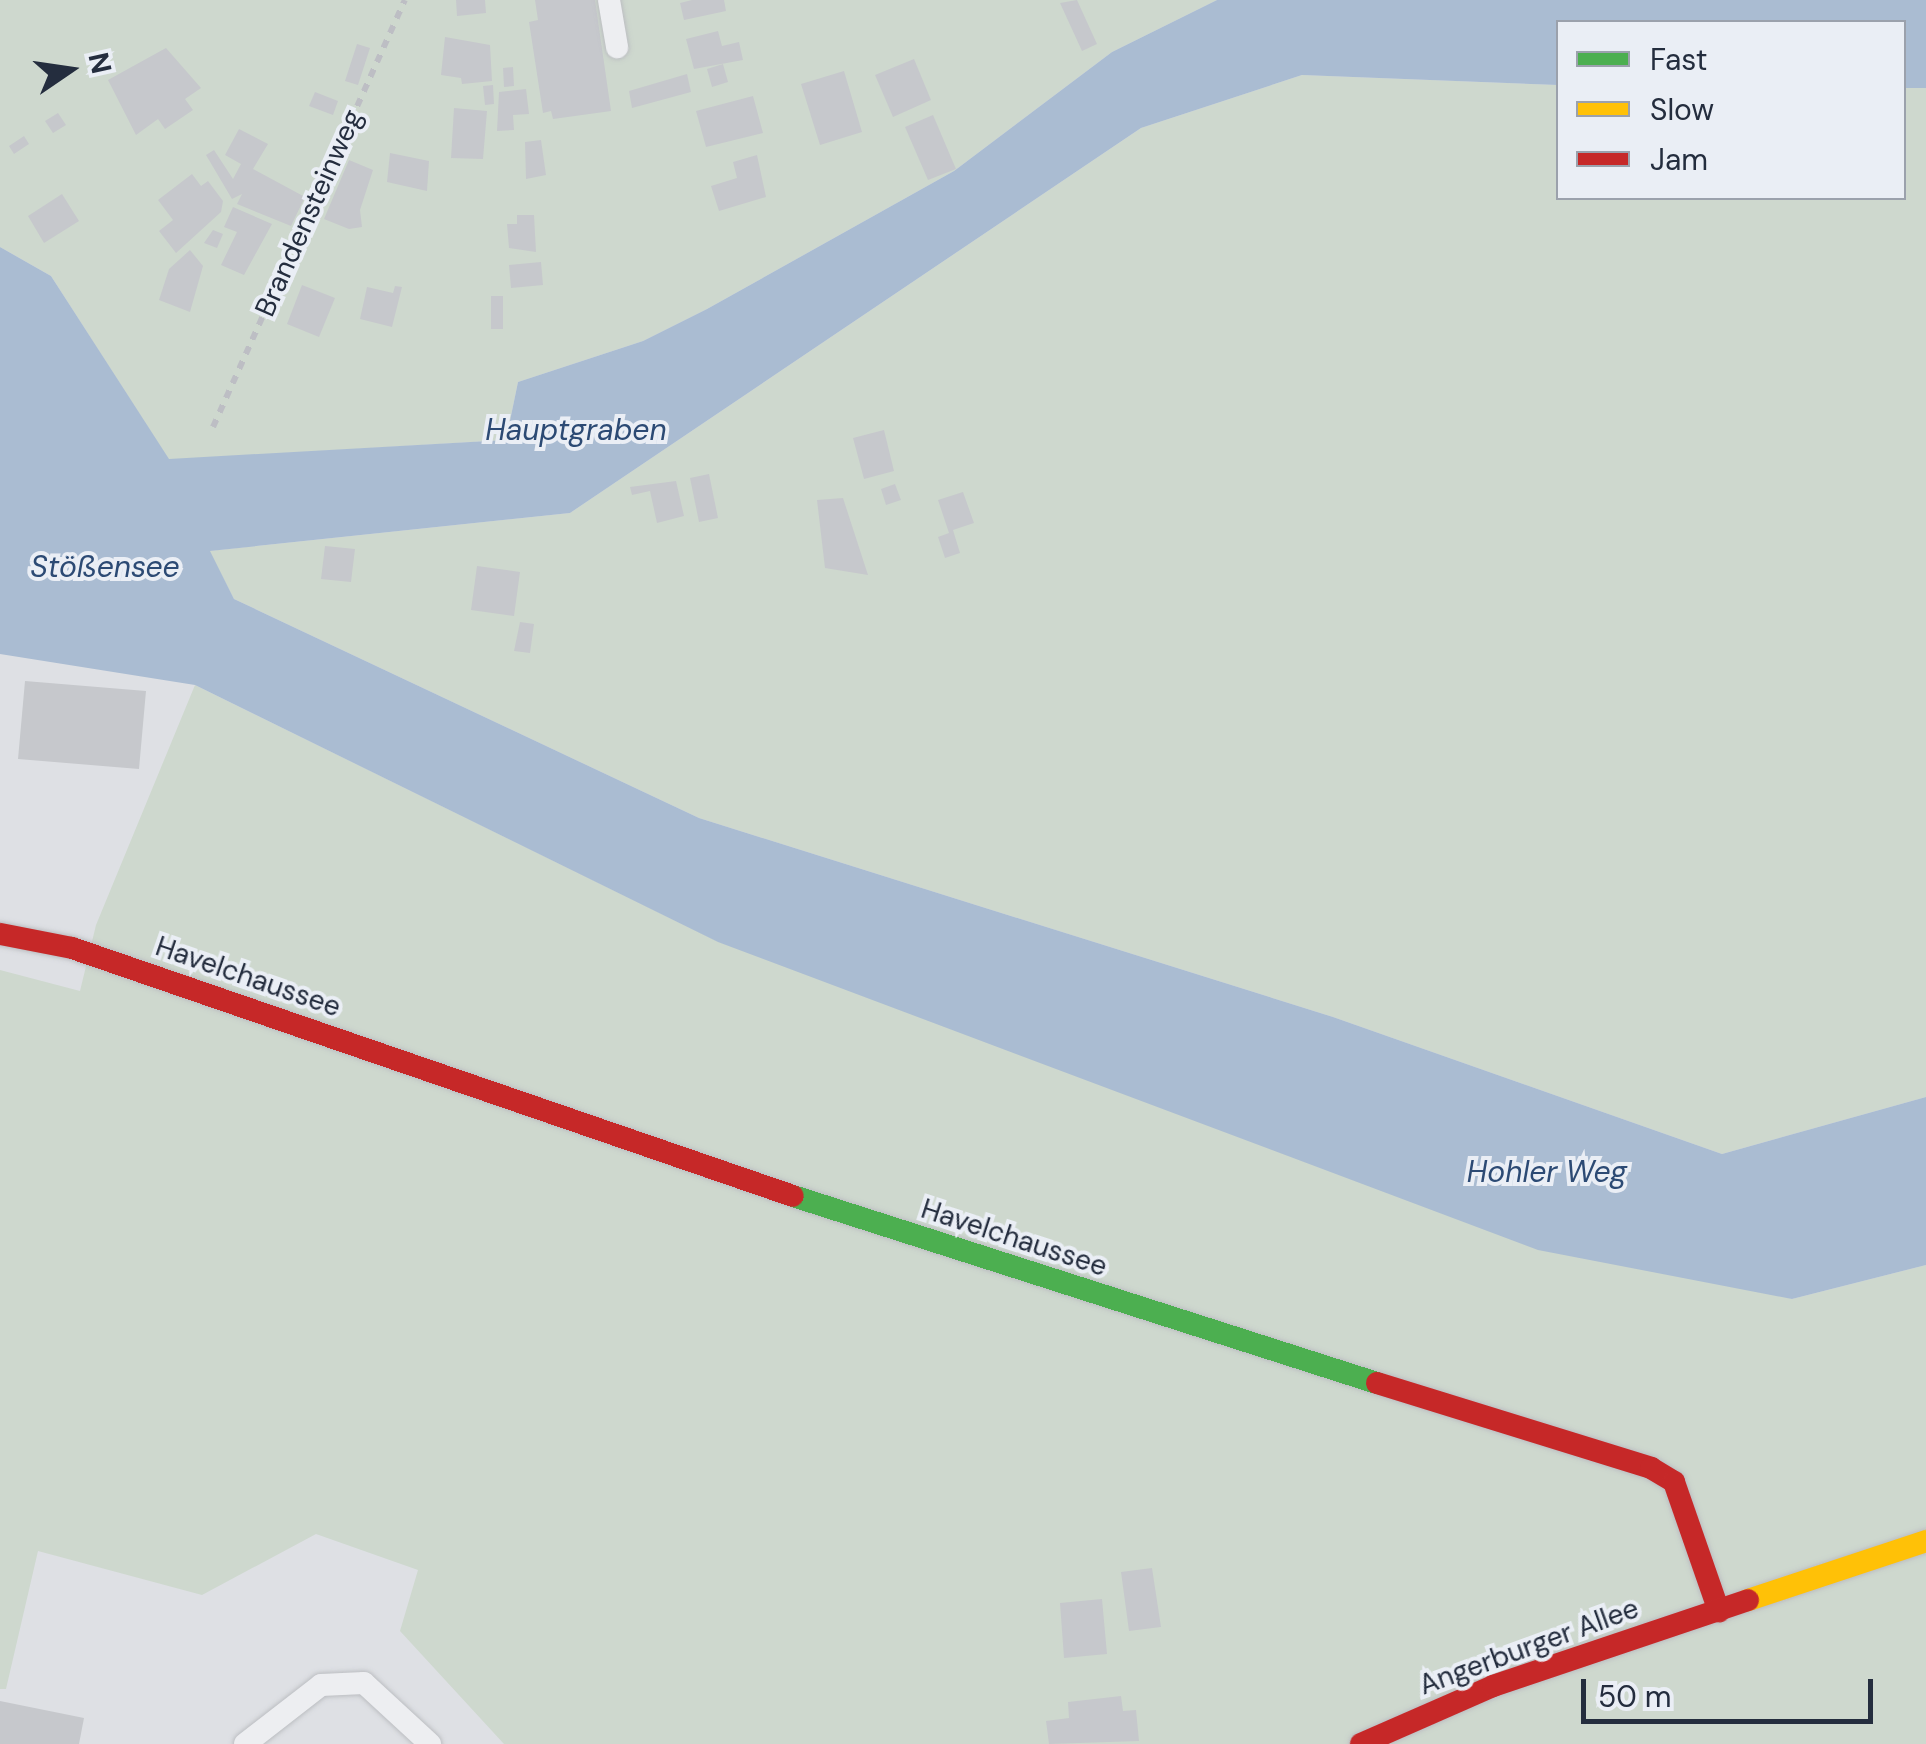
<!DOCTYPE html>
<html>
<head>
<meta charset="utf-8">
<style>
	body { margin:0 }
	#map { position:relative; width:1926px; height:1744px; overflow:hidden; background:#dee0e4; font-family:"DM Sans",sans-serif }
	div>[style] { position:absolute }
	.green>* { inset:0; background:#ced8ce }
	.water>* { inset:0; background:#aabcd2 }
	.building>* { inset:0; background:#c6c8cc }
	.path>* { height:6px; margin-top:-3px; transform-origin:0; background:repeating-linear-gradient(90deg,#bdbec4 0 8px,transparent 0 16px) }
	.roads { filter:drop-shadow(0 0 2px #bcbec2) drop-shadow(0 0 2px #bcbec2) }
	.lane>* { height:22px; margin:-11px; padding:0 11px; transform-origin:11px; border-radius:11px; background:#edeef1 }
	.fast>* { height:22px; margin:-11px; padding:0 11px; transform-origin:11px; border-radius:11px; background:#4caf50 }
	.slow>* { height:22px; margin:-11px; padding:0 11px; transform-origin:11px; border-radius:11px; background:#ffc107 }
	.jam>* { height:22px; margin:-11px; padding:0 11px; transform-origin:11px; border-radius:11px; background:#c62828 }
	span { translate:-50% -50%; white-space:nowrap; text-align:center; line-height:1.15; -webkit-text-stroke:8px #eaeef5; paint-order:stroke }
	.street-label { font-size:28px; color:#242d3e }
	.water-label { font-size:30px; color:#2c4a74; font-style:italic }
	.legend { position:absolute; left:1556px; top:20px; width:350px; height:180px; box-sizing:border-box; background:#eaeef5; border:2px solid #9ba1ac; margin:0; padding:12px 18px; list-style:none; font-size:30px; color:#242d3e }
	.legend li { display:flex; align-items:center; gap:20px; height:50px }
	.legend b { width:50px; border:2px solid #9ba1ac }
	.north { position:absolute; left:20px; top:20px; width:100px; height:100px; -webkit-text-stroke:8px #eaeef5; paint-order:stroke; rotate:77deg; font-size:28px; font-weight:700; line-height:40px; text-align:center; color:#242d3e }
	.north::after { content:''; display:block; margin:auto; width:35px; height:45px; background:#242d3e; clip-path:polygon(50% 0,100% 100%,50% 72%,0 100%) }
	.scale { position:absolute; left:1581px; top:1679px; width:292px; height:45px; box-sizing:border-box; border:5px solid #242d3e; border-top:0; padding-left:12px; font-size:30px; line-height:35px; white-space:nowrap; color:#242d3e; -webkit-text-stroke:8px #eaeef5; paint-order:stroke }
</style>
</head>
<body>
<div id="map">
	<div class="green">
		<i style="clip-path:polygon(0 0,1217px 0,1112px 52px,954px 171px,707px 309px,643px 341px,518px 382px,506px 440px,169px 460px,51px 276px,0 247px)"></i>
		<i style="clip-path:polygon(1302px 75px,1558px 85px,1558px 198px,1904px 198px,1904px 88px,1926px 88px,1926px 1097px,1722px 1154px,1333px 1017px,699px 818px,234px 599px,209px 551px,570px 513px,1141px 128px)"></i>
		<i style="clip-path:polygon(195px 685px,719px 942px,1792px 1299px,1926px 1265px,1926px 1744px,504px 1744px,400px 1631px,418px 1570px,316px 1534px,202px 1595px,38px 1551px,6px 1689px,0 1689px,0 970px,80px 991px,96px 925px)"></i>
	</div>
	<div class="water">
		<i style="clip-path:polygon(1217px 0,1926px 0,1926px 88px,1904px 88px,1904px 22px,1558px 22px,1558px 85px,1302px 75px,1141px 128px,570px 513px,210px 551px,234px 599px,699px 818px,1333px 1017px,1722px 1154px,1926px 1097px,1926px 1265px,1792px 1299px,1538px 1250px,718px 942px,195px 685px,0 654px,0 247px,51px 276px,169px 459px,506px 440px,518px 382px,643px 341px,707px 309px,954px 171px,1112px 52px)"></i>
	</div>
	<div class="building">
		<i style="clip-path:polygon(456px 0,485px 0,486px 13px,457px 16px)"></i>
		<i style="clip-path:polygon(535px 0,595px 0,611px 111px,553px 119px,551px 111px,543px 113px,529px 22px,538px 20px)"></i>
		<i style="clip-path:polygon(692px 0,724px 0,726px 11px,684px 20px,680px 3px)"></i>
		<i style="clip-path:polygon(1077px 0,1097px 44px,1082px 51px,1060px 3px)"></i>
		<i style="clip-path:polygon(718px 31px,722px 46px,739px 42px,743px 60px,694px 69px,686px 39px)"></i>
		<i style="clip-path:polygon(445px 37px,490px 45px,492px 81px,462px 84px,461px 78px,441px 75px)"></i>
		<i style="clip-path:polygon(357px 44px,370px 48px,358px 85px,345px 81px)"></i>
		<i style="clip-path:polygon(166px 48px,201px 88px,185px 99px,193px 110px,165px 129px,158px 119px,136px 135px,108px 80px)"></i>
		<i style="clip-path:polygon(914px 59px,931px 100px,893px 117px,875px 75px)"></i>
		<i style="clip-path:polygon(723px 64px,728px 82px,712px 87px,707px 69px)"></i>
		<i style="clip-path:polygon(513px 67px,514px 86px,504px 87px,503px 68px)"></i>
		<i style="clip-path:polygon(844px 71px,862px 132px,820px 145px,801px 84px)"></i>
		<i style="clip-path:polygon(687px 74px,691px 92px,632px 108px,629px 91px)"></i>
		<i style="clip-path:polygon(493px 85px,494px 104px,485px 105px,483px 86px)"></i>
		<i style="clip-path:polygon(526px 89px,529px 114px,513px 115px,514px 130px,497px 131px,499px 92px)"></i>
		<i style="clip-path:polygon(315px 92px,338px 101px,333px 115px,309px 106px)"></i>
		<i style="clip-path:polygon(753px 96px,763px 133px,706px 147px,696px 111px)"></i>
		<i style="clip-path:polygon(454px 108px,487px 111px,483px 159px,451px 158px)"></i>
		<i style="clip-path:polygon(58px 113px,66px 125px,53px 133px,45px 121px)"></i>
		<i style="clip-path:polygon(933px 115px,956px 169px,928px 180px,905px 127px)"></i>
		<i style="clip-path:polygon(239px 129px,268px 144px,253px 169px,305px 197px,291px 226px,237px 204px,242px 194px,232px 199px,206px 155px,214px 150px,233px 179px,241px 164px,225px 155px)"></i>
		<i style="clip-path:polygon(24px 136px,29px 144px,14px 154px,9px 146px)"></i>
		<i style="clip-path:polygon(541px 140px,546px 175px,526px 179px,525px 142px)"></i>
		<i style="clip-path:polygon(390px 153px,429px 161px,427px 191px,387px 182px)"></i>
		<i style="clip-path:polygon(757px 155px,766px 197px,719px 211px,711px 186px,737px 178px,733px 162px)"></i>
		<i style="clip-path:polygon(349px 160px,373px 170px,360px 210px,362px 227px,349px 229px,324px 219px)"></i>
		<i style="clip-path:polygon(192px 174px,201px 186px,208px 181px,223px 201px,221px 212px,176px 253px,159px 231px,173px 220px,158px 200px)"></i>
		<i style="clip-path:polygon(62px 194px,79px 221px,44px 243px,28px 216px)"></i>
		<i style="clip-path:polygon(233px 207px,272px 224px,244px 275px,221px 265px,237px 232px,224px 227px)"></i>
		<i style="clip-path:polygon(517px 215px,534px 215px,536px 252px,509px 248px,507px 224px,517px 224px)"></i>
		<i style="clip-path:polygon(213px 230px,223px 234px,217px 248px,204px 243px)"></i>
		<i style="clip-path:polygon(190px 250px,203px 266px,190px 312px,159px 300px,169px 269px)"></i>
		<i style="clip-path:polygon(541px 262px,543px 285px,511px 288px,509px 265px)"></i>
		<i style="clip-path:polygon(302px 285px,335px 298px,319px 337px,287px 324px)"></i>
		<i style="clip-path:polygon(395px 286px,402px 287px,392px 327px,360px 319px,367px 287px,393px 293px)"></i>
		<i style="clip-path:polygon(491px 296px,503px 296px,503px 329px,491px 329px)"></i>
		<i style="clip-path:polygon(884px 430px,894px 471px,864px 479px,853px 438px)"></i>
		<i style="clip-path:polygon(709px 474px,718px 518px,699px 522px,690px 478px)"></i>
		<i style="clip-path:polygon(676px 481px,684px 516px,657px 523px,650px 491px,632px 495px,630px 487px)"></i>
		<i style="clip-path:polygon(895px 484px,901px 500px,886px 505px,881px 489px)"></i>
		<i style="clip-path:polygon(963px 492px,974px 523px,953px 530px,960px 553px,945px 558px,938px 537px,949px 533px,938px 500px)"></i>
		<i style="clip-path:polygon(843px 498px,868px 575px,825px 568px,817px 500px)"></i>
		<i style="clip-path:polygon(325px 546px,355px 549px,351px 582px,321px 579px)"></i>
		<i style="clip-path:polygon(477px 566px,520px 572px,514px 616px,471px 610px)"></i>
		<i style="clip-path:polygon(520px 622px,534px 624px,530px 653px,514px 651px)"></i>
		<i style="clip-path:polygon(25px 681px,146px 691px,139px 769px,18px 759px)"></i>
		<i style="clip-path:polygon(1152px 1568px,1161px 1627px,1129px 1631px,1121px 1572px)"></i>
		<i style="clip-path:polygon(1102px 1599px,1107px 1654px,1064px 1658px,1060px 1603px)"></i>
		<i style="clip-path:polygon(1121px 1696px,1123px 1711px,1136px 1710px,1139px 1741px,1049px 1744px,1046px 1721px,1069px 1718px,1068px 1702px)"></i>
		<i style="clip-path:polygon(0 1701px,84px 1718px,79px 1744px,0 1744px)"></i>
	</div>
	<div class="path">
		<i style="left:213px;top:427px;width:468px;rotate:-65.8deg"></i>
	</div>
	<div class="roads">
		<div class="lane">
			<i style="left:609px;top:0;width:48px;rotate:80.3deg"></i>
			<i style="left:245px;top:1744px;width:96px;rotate:-37.8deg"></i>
			<i style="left:321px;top:1685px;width:43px;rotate:-2.7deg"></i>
			<i style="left:364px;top:1683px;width:90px;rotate:42.7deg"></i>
		</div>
		<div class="fast">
			<i style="left:793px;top:1196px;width:613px;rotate:17.76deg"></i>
		</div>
		<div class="slow">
			<i style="left:1748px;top:1600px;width:188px;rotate:-18.3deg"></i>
		</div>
		<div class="jam">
			<i style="left:0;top:934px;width:73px;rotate:11deg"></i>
			<i style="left:72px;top:948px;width:762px;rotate:18.98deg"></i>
			<i style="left:1377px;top:1383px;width:287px;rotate:17.2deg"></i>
			<i style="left:1651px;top:1468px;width:27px;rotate:31deg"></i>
			<i style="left:1674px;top:1482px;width:137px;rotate:70.8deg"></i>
			<i style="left:1361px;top:1744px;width:144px;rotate:-23.7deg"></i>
			<i style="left:1493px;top:1686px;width:269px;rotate:-18.6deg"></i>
		</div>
	</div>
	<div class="street-label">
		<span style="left:309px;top:213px;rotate:-66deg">Brandensteinweg</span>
		<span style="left:248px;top:977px;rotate:19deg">Havelchaussee</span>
		<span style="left:1014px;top:1238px;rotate:18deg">Havelchaussee</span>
		<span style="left:1529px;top:1647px;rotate:-20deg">Angerburger Allee</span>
	</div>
	<div class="water-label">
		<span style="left:576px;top:430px">Hauptgraben</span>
		<span style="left:105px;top:567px">Stößensee</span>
		<span style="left:1547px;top:1172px">Hohler Weg</span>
	</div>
	<ul class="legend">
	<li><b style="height:12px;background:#4caf50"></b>Fast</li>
	<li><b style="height:12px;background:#ffc107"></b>Slow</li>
	<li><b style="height:12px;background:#c62828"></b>Jam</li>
	</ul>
	<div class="north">N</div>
	<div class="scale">50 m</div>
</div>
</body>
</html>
